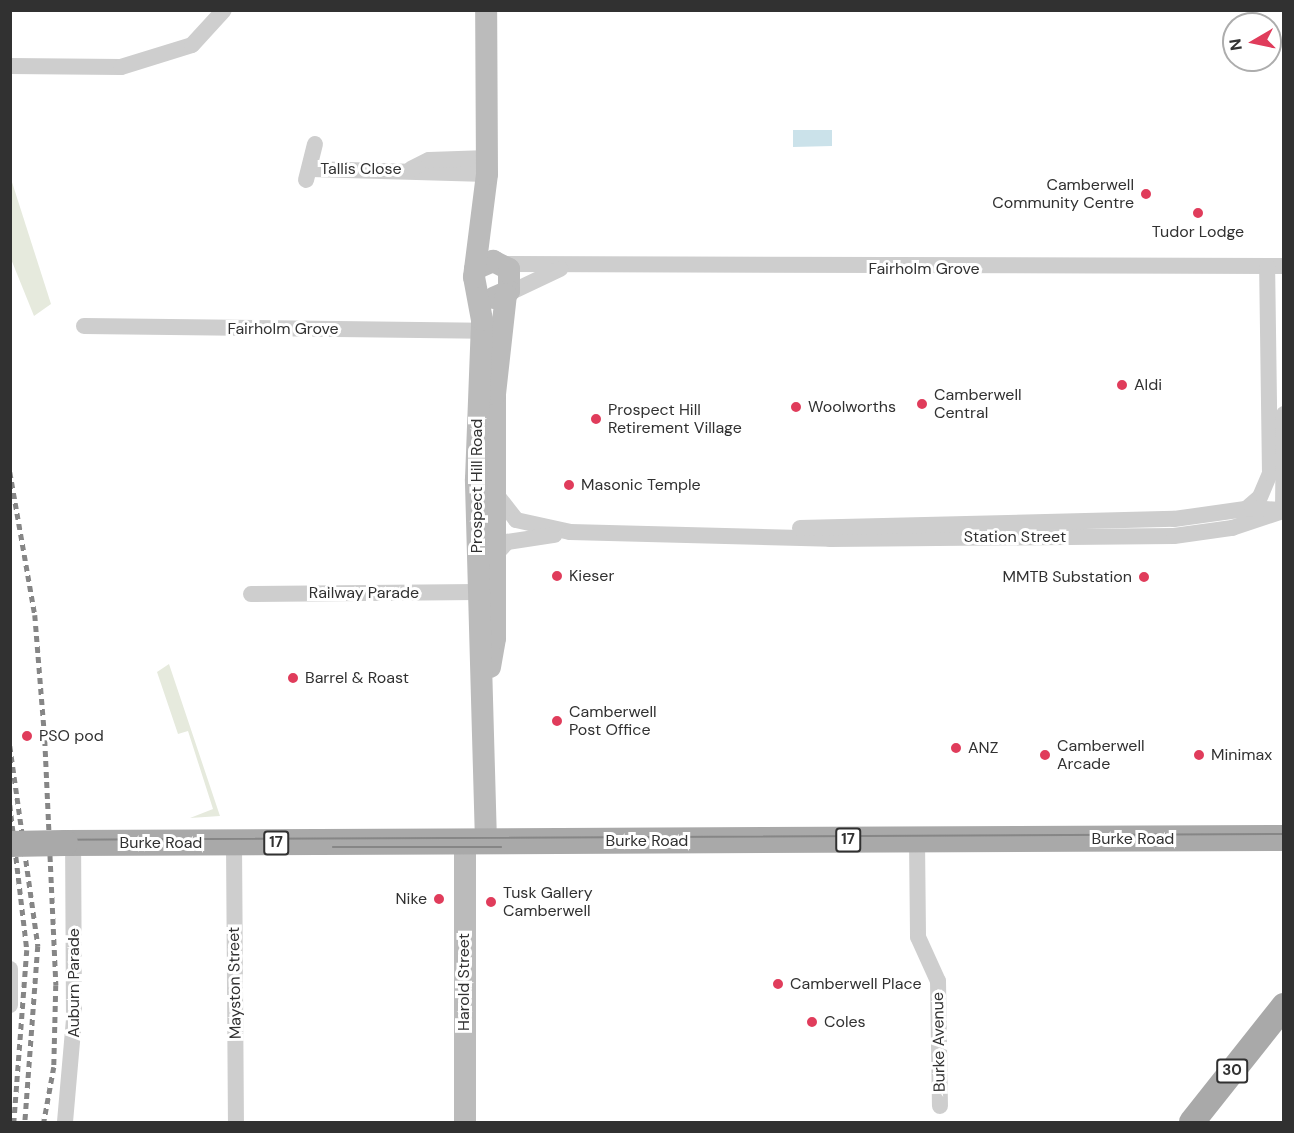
<!DOCTYPE html>
<html>
<head>
<meta charset="utf-8">
<style>
	body { margin:0 }
	#map { position:relative; width:1294px; height:1133px; overflow:hidden; background:#fff; font-family:"DM Sans",sans-serif }
	div>[style] { position:absolute }
	.green>* { inset:0; background:#e6eadd }
	.water>* { inset:0; background:#cbe2ea }
	.street>* { height:16px; margin:-8px; padding:0 8px; transform-origin:8px; border-radius:8px; background:#cecece }
	.secondary>* { height:22px; margin:-11px; padding:0 11px; transform-origin:11px; border-radius:11px; background:#bbb }
	.primary>* { height:26px; margin:-13px; padding:0 13px; transform-origin:13px; border-radius:13px; background:#a9a9a9 }
	.tram>* { height:1.5px; margin:-0.75px; padding:0 0.75px; transform-origin:0.75px; border-radius:0.75px; background:#868686 }
	.rail>* { height:4.5px; margin-top:-2.25px; transform-origin:0; background:repeating-linear-gradient(90deg,#868686 0 6px,transparent 0 10.5px) }
	.primary-bridge>* { height:26px; margin:-13px; padding:0 13px; transform-origin:13px; border-radius:13px; background:#a9a9a9 }
	.dots>* { width:16px; height:16px; translate:-50% -50%; box-sizing:border-box; border:3px solid #fff; border-radius:50% }
	span { translate:-50% -50%; white-space:nowrap; text-align:center; line-height:1.15; -webkit-text-stroke:6px #fff; paint-order:stroke }
	.shield-label span { padding:2px 4px; background:#fff; border:2px solid; border-radius:4px; -webkit-text-stroke-width:0 }
	.shield-label { font-size:15px; color:#313131; font-weight:700 }
	.street-label { font-size:16px; color:#313131 }
	.poi-label { font-size:16px; color:#313131 }
	.right { translate:-100% -50%; text-align:right }
	.left { translate:0 -50%; text-align:left }
	.frame { position:absolute; inset:0; border:12px solid #313131; pointer-events:none }
	.north { position:absolute; left:1222px; top:12px; width:60px; height:60px; box-sizing:border-box; background:#fff; border:2px solid #adadad; border-radius:50%; rotate:261deg; font-size:16px; font-weight:700; line-height:24px; text-align:center; color:#313131 }
	.north::after { content:''; display:block; margin:auto; width:21px; height:27px; background:#e03c5b; clip-path:polygon(50% 0,100% 100%,50% 72%,0 100%) }
</style>
</head>
<body>
<div id="map">
	<div class="green">
		<i style="clip-path:polygon(11px 179px,51px 304px,34px 316px,11px 259px)"></i>
		<i style="clip-path:polygon(169px 664px,220px 816px,190px 818px,213px 809px,188px 731px,178px 734px,157px 672px)"></i>
	</div>
	<div class="water">
		<i style="clip-path:polygon(793px 130px,832px 130px,832px 146px,793px 147px)"></i>
	</div>
	<div class="street">
		<i style="left:10px;top:66px;width:111px;rotate:0.5deg"></i>
		<i style="left:121px;top:67px;width:74px;rotate:-17.2deg"></i>
		<i style="left:192px;top:45px;width:47px;rotate:-47.6deg"></i>
		<i style="left:311px;top:169px;width:176px;rotate:1.6deg"></i>
		<i style="left:411px;top:169px;width:20px;rotate:-27deg"></i>
		<i style="left:429px;top:160px;width:59px;rotate:-1.9deg"></i>
		<i style="left:306px;top:180px;width:37px;rotate:-76deg"></i>
		<i style="left:503px;top:264px;width:781px;rotate:0.15deg"></i>
		<i style="left:507px;top:294px;width:59px;rotate:-25.3deg"></i>
		<i style="left:84px;top:326px;width:397px;rotate:0.7deg"></i>
		<i style="left:496px;top:494px;width:33px;rotate:52deg"></i>
		<i style="left:516px;top:520px;width:55px;rotate:12.5deg"></i>
		<i style="left:570px;top:532px;width:260px;rotate:1.5deg"></i>
		<i style="left:830px;top:539px;width:344px;rotate:-0.5deg"></i>
		<i style="left:1174px;top:536px;width:59px;rotate:-7.9deg"></i>
		<i style="left:1232px;top:528px;width:54px;rotate:-18.4deg"></i>
		<i style="left:1246px;top:509px;width:18px;rotate:-41deg"></i>
		<i style="left:1260px;top:497px;width:25px;rotate:-67deg"></i>
		<i style="left:1270px;top:474px;width:208px;rotate:-90.8deg"></i>
		<i style="left:1283px;top:511px;width:97px;rotate:-89.4deg"></i>
		<i style="left:800px;top:528px;width:374px;rotate:-1.4deg"></i>
		<i style="left:1174px;top:519px;width:79px;rotate:-8deg"></i>
		<i style="left:1252px;top:508px;width:28px;rotate:4deg"></i>
		<i style="left:495px;top:555px;width:18px;rotate:-47deg"></i>
		<i style="left:507px;top:542px;width:48px;rotate:-8.5deg"></i>
		<i style="left:251px;top:594px;width:227px;rotate:-0.5deg"></i>
		<i style="left:917px;top:840px;width:97px;rotate:89.4deg"></i>
		<i style="left:918px;top:937px;width:48px;rotate:65.6deg"></i>
		<i style="left:938px;top:981px;width:125px;rotate:89.1deg"></i>
		<i style="left:234px;top:843px;width:279px;rotate:89.6deg"></i>
		<i style="left:10px;top:969px;width:36px;rotate:90deg"></i>
		<i style="left:65px;top:1122px;width:103px;rotate:-85deg"></i>
		<i style="left:74px;top:1019px;width:176px;rotate:-90.3deg"></i>
	</div>
	<div class="secondary">
		<i style="left:475px;top:269px;width:20px;rotate:-24deg"></i>
		<i style="left:493px;top:261px;width:18px;rotate:27deg"></i>
		<i style="left:509px;top:269px;width:22px;rotate:90deg"></i>
		<i style="left:509px;top:291px;width:17px;rotate:156deg"></i>
		<i style="left:490px;top:667px;width:29px;rotate:-80deg"></i>
		<i style="left:495px;top:638px;width:244px;rotate:-90deg"></i>
		<i style="left:495px;top:394px;width:100px;rotate:-83.7deg"></i>
		<i style="left:465px;top:842px;width:280px;rotate:90deg"></i>
		<i style="left:486px;top:842px;width:363px;rotate:-91.6deg"></i>
		<i style="left:476px;top:479px;width:159px;rotate:-87.8deg"></i>
		<i style="left:482px;top:320px;width:44px;rotate:-100.5deg"></i>
		<i style="left:474px;top:277px;width:104px;rotate:-82.8deg"></i>
		<i style="left:487px;top:174px;width:164px;rotate:-90.3deg"></i>
	</div>
	<div class="primary">
		<i style="left:65px;top:843px;width:1219px;rotate:-0.24deg"></i>
		<i style="left:1192px;top:1122px;width:148px;rotate:-51.6deg"></i>
	</div>
	<div class="tram">
		<i style="left:10px;top:840px;width:1274px;rotate:-0.27deg"></i>
		<i style="left:333px;top:847px;width:168px"></i>
	</div>
	<div class="rail">
		<i style="left:10px;top:472px;width:145px;rotate:80.1deg"></i>
		<i style="left:35px;top:615px;width:125px;rotate:85.4deg"></i>
		<i style="left:45px;top:740px;width:245px;rotate:87.4deg"></i>
		<i style="left:56px;top:985px;width:82px;rotate:91.4deg"></i>
		<i style="left:54px;top:1067px;width:56px;rotate:100.3deg"></i>
		<i style="left:10px;top:746px;width:202px;rotate:82deg"></i>
		<i style="left:38px;top:946px;width:176px;rotate:94.2deg"></i>
		<i style="left:10px;top:805px;width:146px;rotate:83.3deg"></i>
		<i style="left:27px;top:950px;width:172px;rotate:94.3deg"></i>
	</div>
	<div class="primary-bridge">
		<i style="left:10px;top:844px;width:55px;rotate:-1deg"></i>
	</div>
	<div class="dots">
		<i style="left:1146px;top:194px;background:#e03c5b"></i>
		<i style="left:1198px;top:213px;background:#e03c5b"></i>
		<i style="left:1122px;top:385px;background:#e03c5b"></i>
		<i style="left:922px;top:404px;background:#e03c5b"></i>
		<i style="left:796px;top:407px;background:#e03c5b"></i>
		<i style="left:596px;top:419px;background:#e03c5b"></i>
		<i style="left:569px;top:485px;background:#e03c5b"></i>
		<i style="left:557px;top:576px;background:#e03c5b"></i>
		<i style="left:1144px;top:577px;background:#e03c5b"></i>
		<i style="left:293px;top:678px;background:#e03c5b"></i>
		<i style="left:557px;top:721px;background:#e03c5b"></i>
		<i style="left:27px;top:736px;background:#e03c5b"></i>
		<i style="left:956px;top:748px;background:#e03c5b"></i>
		<i style="left:1045px;top:755px;background:#e03c5b"></i>
		<i style="left:1199px;top:755px;background:#e03c5b"></i>
		<i style="left:439px;top:899px;background:#e03c5b"></i>
		<i style="left:491px;top:902px;background:#e03c5b"></i>
		<i style="left:778px;top:984px;background:#e03c5b"></i>
		<i style="left:812px;top:1022px;background:#e03c5b"></i>
	</div>
	<div class="shield-label">
		<span style="left:848px;top:840px">17</span>
		<span style="left:276px;top:843px">17</span>
		<span style="left:1232px;top:1071px">30</span>
	</div>
	<div class="street-label">
		<span style="left:361px;top:169px">Tallis Close</span>
		<span style="left:924px;top:269px">Fairholm Grove</span>
		<span style="left:283px;top:329px">Fairholm Grove</span>
		<span style="left:477px;top:486px;rotate:-90deg">Prospect Hill Road</span>
		<span style="left:1015px;top:537px">Station Street</span>
		<span style="left:364px;top:593px">Railway Parade</span>
		<span style="left:1133px;top:839px">Burke Road</span>
		<span style="left:647px;top:841px">Burke Road</span>
		<span style="left:161px;top:843px">Burke Road</span>
		<span style="left:464px;top:982px;rotate:-90deg">Harold Street</span>
		<span style="left:74px;top:983px;rotate:-90deg">Auburn Parade</span>
		<span style="left:235px;top:983px;rotate:-91deg">Mayston Street</span>
		<span style="left:939px;top:1042px;rotate:-91deg">Burke Avenue</span>
	</div>
	<div class="poi-label">
		<span class="right" style="left:1134px;top:194px">Camberwell<br>Community Centre</span>
		<span style="left:1198px;top:232px">Tudor Lodge</span>
		<span class="left" style="left:1134px;top:385px">Aldi</span>
		<span class="left" style="left:934px;top:404px">Camberwell<br>Central</span>
		<span class="left" style="left:808px;top:407px">Woolworths</span>
		<span class="left" style="left:608px;top:419px">Prospect Hill<br>Retirement Village</span>
		<span class="left" style="left:581px;top:485px">Masonic Temple</span>
		<span class="left" style="left:569px;top:576px">Kieser</span>
		<span class="right" style="left:1132px;top:577px">MMTB Substation</span>
		<span class="left" style="left:305px;top:678px">Barrel &amp; Roast</span>
		<span class="left" style="left:569px;top:721px">Camberwell<br>Post Office</span>
		<span class="left" style="left:39px;top:736px">PSO pod</span>
		<span class="left" style="left:1057px;top:755px">Camberwell<br>Arcade</span>
		<span class="left" style="left:968px;top:748px">ANZ</span>
		<span class="left" style="left:1211px;top:755px">Minimax</span>
		<span class="left" style="left:503px;top:902px">Tusk Gallery<br>Camberwell</span>
		<span class="right" style="left:427px;top:899px">Nike</span>
		<span class="left" style="left:790px;top:984px">Camberwell Place</span>
		<span class="left" style="left:824px;top:1022px">Coles</span>
	</div>
	<div class="frame"></div>
	<div class="north">N</div>
</div>
</body>
</html>
